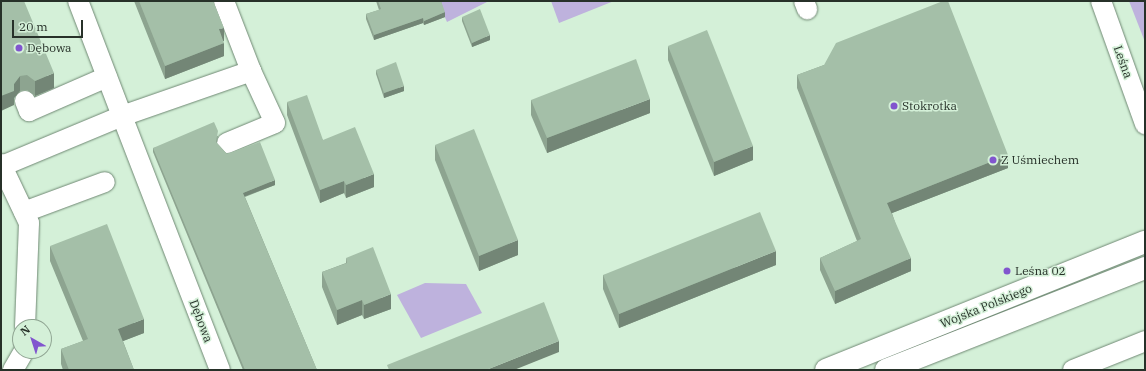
<!DOCTYPE html>
<html>
<head>
<meta charset="utf-8">
<style>
	body { margin:0 }
	#map { position:relative; width:1146px; height:371px; overflow:hidden; background:#d4f0d8; font-family:"IBM Plex Serif",serif }
	div>[style] { position:absolute }
	.green>* { inset:0; background:#beb2dd }
	.roads { filter:drop-shadow(0 0 1px #6f8873) drop-shadow(0 0 1px #6f8873) }
	.minor>* { height:20px; margin:-10px; padding:0 10px; transform-origin:10px; border-radius:10px; background:#fff }
	.secondary>* { height:22px; margin:-11px; padding:0 11px; transform-origin:11px; border-radius:11px; background:#fff }
	.wall>* { inset:0; background:#8da490 }
	.shaded-wall>* { inset:0; background:#738676 }
	.building>* { inset:0; background:#a4bfa8 }
	.dots>* { width:11px; height:11px; translate:-50% -50%; box-sizing:border-box; border:2px solid #d4f0d8; border-radius:50% }
	span { translate:-50% -50%; white-space:nowrap; text-align:center; line-height:1.15; -webkit-text-stroke:3px #d4f0d8; paint-order:stroke }
	.poi-label { font-size:12px; color:#273129 }
	.left { translate:0 -50%; text-align:left }
	.street-label { font-size:12px; color:#273129 }
	.frame { position:absolute; inset:0; border:2px solid #273129; pointer-events:none }
	.north { position:absolute; left:12px; top:319px; width:40px; height:40px; box-sizing:border-box; background:#d4f0d8; border:1px solid #8fa492; border-radius:50%; rotate:321deg; font-size:11px; font-weight:700; line-height:16px; text-align:center; color:#273129 }
	.north::after { content:''; display:block; margin:auto; width:14px; height:18px; background:#8155ce; clip-path:polygon(50% 0,100% 100%,50% 72%,0 100%) }
	.scale { position:absolute; left:12px; top:20px; width:71px; height:18px; box-sizing:border-box; border:2px solid #273129; border-top:0; padding-left:5px; font-size:12px; line-height:14px; white-space:nowrap; color:#273129; -webkit-text-stroke:3px #d4f0d8; paint-order:stroke }
</style>
</head>
<body>
<div id="map">
	<div class="green">
		<i style="clip-path:polygon(438px 1px,489px 1px,447px 22px)"></i>
		<i style="clip-path:polygon(551px 1px,614px 1px,559px 23px)"></i>
		<i style="clip-path:polygon(1129px 1px,1145px 1px,1145px 42px)"></i>
		<i style="clip-path:polygon(425px 283px,466px 284px,482px 313px,421px 338px,397px 295px)"></i>
	</div>
	<div class="roads">
		<div class="minor">
			<i style="left:224px;top:1px;width:75px;rotate:68.9deg"></i>
			<i style="left:251px;top:71px;width:57px;rotate:65.2deg"></i>
			<i style="left:275px;top:123px;width:52px;rotate:157.4deg"></i>
			<i style="left:804px;top:1px;width:9px;rotate:69deg"></i>
			<i style="left:1101px;top:1px;width:131px;rotate:70.3deg"></i>
			<i style="left:25px;top:101px;width:11px;rotate:68deg"></i>
			<i style="left:29px;top:111px;width:85px;rotate:-23.6deg"></i>
			<i style="left:1px;top:164px;width:65px;rotate:64.6deg"></i>
			<i style="left:29px;top:223px;width:104px;rotate:92.2deg"></i>
			<i style="left:2px;top:166px;width:130px;rotate:-22.6deg"></i>
			<i style="left:122px;top:116px;width:123px;rotate:-110.9deg"></i>
			<i style="left:24px;top:212px;width:86px;rotate:-20.3deg"></i>
			<i style="left:13px;top:370px;width:22px;rotate:-60deg"></i>
			<i style="left:220px;top:370px;width:272px;rotate:-111.1deg"></i>
			<i style="left:122px;top:116px;width:137px;rotate:-19.2deg"></i>
			<i style="left:1073px;top:370px;width:78px;rotate:-21.9deg"></i>
		</div>
		<div class="secondary">
			<i style="left:826px;top:370px;width:344px;rotate:-21.9deg"></i>
			<i style="left:886px;top:370px;width:278px;rotate:-21.5deg"></i>
		</div>
	</div>
	<div class="wall">
		<i style="clip-path:polygon(1px 1px,54px 88px,35px 96px,27px 90px,20px 91px,14px 98px,14px 105px)"></i>
		<i style="clip-path:polygon(134px 1px,213px 1px,224px 41px,223px 41px,224px 56px,165px 79px)"></i>
		<i style="clip-path:polygon(376px 1px,441px 1px,445px 17px,424px 25px,423px 23px,374px 40px,366px 19px,366px 14px,379px 10px)"></i>
		<i style="clip-path:polygon(462px 17px,490px 40px,472px 47px,462px 21px)"></i>
		<i style="clip-path:polygon(668px 46px,753px 160px,714px 176px,668px 60px)"></i>
		<i style="clip-path:polygon(824px 65px,1008px 168px,892px 213px,911px 271px,835px 304px,820px 270px,820px 258px,857px 241px,797px 88px,797px 75px)"></i>
		<i style="clip-path:polygon(376px 70px,404px 91px,384px 98px,376px 74px)"></i>
		<i style="clip-path:polygon(531px 100px,650px 113px,547px 153px,531px 115px)"></i>
		<i style="clip-path:polygon(287px 102px,323px 140px,374px 187px,346px 198px,344px 193px,320px 203px,287px 115px)"></i>
		<i style="clip-path:polygon(218px 136px,217px 143px,227px 154px,275px 185px,245px 197px,317px 370px,243px 370px,153px 152px,153px 148px)"></i>
		<i style="clip-path:polygon(435px 145px,518px 255px,479px 271px,435px 160px)"></i>
		<i style="clip-path:polygon(50px 246px,144px 333px,123px 341px,134px 370px,63px 370px,61px 364px,61px 349px,83px 341px,50px 261px)"></i>
		<i style="clip-path:polygon(346px 258px,391px 309px,364px 319px,362px 315px,337px 325px,322px 287px,322px 272px,346px 263px)"></i>
		<i style="clip-path:polygon(776px 265px,619px 328px,603px 289px,603px 275px)"></i>
	</div>
	<div class="shaded-wall">
		<i style="clip-path:polygon(445px 12px,445px 17px,424px 25px,424px 21px)"></i>
		<i style="clip-path:polygon(423px 18px,423px 23px,374px 40px,374px 35px)"></i>
		<i style="clip-path:polygon(224px 28px,224px 41px,219px 42px,219px 29px)"></i>
		<i style="clip-path:polygon(490px 35px,490px 40px,472px 47px,472px 43px)"></i>
		<i style="clip-path:polygon(224px 43px,224px 56px,165px 79px,165px 66px)"></i>
		<i style="clip-path:polygon(54px 73px,54px 88px,35px 96px,35px 81px)"></i>
		<i style="clip-path:polygon(20px 76px,20px 91px,14px 98px,14px 105px,1px 111px,1px 96px,14px 84px)"></i>
		<i style="clip-path:polygon(404px 86px,404px 91px,384px 98px,384px 93px)"></i>
		<i style="clip-path:polygon(650px 99px,650px 113px,547px 153px,547px 138px)"></i>
		<i style="clip-path:polygon(753px 146px,753px 160px,714px 176px,714px 162px)"></i>
		<i style="clip-path:polygon(1008px 155px,1008px 168px,887px 215px,887px 203px)"></i>
		<i style="clip-path:polygon(374px 174px,374px 187px,346px 198px,346px 185px)"></i>
		<i style="clip-path:polygon(275px 180px,275px 185px,243px 197px,243px 193px)"></i>
		<i style="clip-path:polygon(344px 181px,344px 193px,320px 203px,320px 190px)"></i>
		<i style="clip-path:polygon(518px 240px,518px 255px,479px 271px,479px 256px)"></i>
		<i style="clip-path:polygon(776px 251px,776px 265px,619px 328px,619px 314px)"></i>
		<i style="clip-path:polygon(911px 258px,911px 271px,835px 304px,835px 291px)"></i>
		<i style="clip-path:polygon(391px 294px,391px 309px,364px 319px,364px 305px)"></i>
		<i style="clip-path:polygon(362px 300px,362px 315px,337px 325px,337px 310px)"></i>
		<i style="clip-path:polygon(144px 319px,144px 333px,118px 343px,118px 329px)"></i>
		<i style="clip-path:polygon(559px 341px,559px 352px,514px 370px,486px 370px)"></i>
	</div>
	<div class="building">
		<i style="clip-path:polygon(1px 1px,24px 1px,54px 73px,35px 81px,27px 75px,20px 76px,14px 84px,14px 91px,1px 96px)"></i>
		<i style="clip-path:polygon(139px 1px,213px 1px,224px 28px,219px 29px,224px 43px,165px 66px)"></i>
		<i style="clip-path:polygon(378px 1px,441px 1px,445px 12px,424px 21px,423px 18px,374px 35px,366px 14px,381px 9px)"></i>
		<i style="clip-path:polygon(943px 1px,948px 1px,1008px 155px,887px 203px,911px 258px,835px 291px,820px 258px,861px 239px,797px 75px,824px 65px,836px 43px)"></i>
		<i style="clip-path:polygon(480px 9px,490px 35px,472px 43px,462px 17px)"></i>
		<i style="clip-path:polygon(707px 30px,753px 146px,714px 162px,668px 46px)"></i>
		<i style="clip-path:polygon(636px 59px,650px 99px,547px 138px,531px 100px)"></i>
		<i style="clip-path:polygon(396px 62px,404px 86px,384px 93px,376px 70px)"></i>
		<i style="clip-path:polygon(307px 95px,323px 140px,355px 127px,374px 174px,346px 185px,344px 181px,320px 190px,287px 102px)"></i>
		<i style="clip-path:polygon(214px 122px,218px 131px,216px 142px,227px 154px,260px 142px,275px 180px,243px 193px,317px 370px,245px 370px,153px 148px)"></i>
		<i style="clip-path:polygon(474px 129px,518px 240px,479px 256px,435px 145px)"></i>
		<i style="clip-path:polygon(760px 212px,776px 251px,619px 314px,603px 275px)"></i>
		<i style="clip-path:polygon(107px 224px,144px 319px,118px 329px,134px 370px,69px 370px,61px 349px,88px 339px,50px 246px)"></i>
		<i style="clip-path:polygon(373px 247px,391px 294px,364px 305px,362px 300px,337px 310px,322px 272px,347px 263px,346px 258px)"></i>
		<i style="clip-path:polygon(544px 302px,559px 341px,486px 370px,389px 370px,387px 365px)"></i>
	</div>
	<div class="dots">
		<i style="left:19px;top:48px;background:#8155ce"></i>
		<i style="left:894px;top:106px;background:#8155ce"></i>
		<i style="left:993px;top:160px;background:#8155ce"></i>
		<i style="left:1007px;top:271px;background:#8155ce"></i>
	</div>
	<div class="poi-label">
		<span class="left" style="left:27px;top:48px">Dębowa</span>
		<span class="left" style="left:902px;top:106px">Stokrotka</span>
		<span class="left" style="left:1001px;top:160px">Z Uśmiechem</span>
		<span class="left" style="left:1015px;top:271px">Leśna 02</span>
	</div>
	<div class="street-label">
		<span style="left:1123px;top:62px;rotate:70deg">Leśna</span>
		<span style="left:986px;top:306px;rotate:-22deg">Wojska Polskiego</span>
		<span style="left:201px;top:321px;rotate:69deg">Dębowa</span>
	</div>
	<div class="frame"></div>
	<div class="north">N</div>
	<div class="scale">20 m</div>
</div>
</body>
</html>
